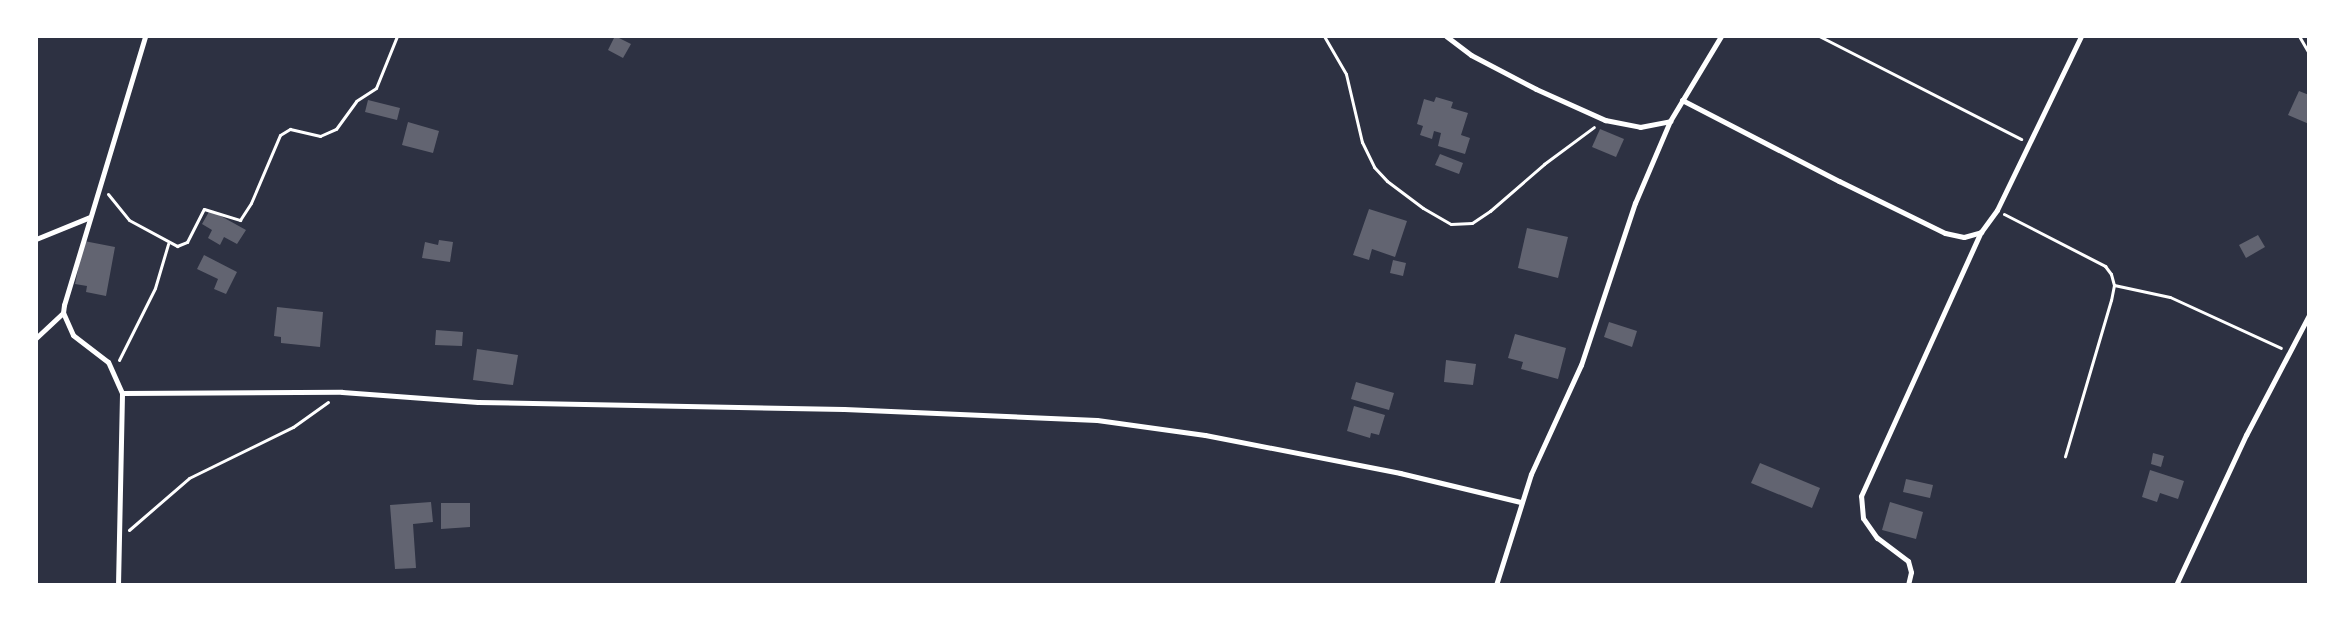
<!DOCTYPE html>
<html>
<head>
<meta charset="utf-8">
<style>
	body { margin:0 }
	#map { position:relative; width:2345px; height:621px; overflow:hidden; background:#2d3142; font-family:"Nunito Sans",sans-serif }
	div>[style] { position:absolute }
	.building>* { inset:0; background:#626471 }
	.path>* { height:3px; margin:-1.5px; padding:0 1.5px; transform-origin:1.5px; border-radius:1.5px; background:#fff }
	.minor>* { height:5px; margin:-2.5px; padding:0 2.5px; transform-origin:2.5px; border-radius:2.5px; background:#fff }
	span { translate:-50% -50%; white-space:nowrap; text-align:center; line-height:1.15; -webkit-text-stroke:5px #fff; paint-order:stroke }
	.frame { position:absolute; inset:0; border:38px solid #fff; pointer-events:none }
</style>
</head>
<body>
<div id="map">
	<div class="building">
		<i style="clip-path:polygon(615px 36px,631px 44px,623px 58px,608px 50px)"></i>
		<i style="clip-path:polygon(2299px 91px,2309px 95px,2309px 124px,2288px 115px)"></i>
		<i style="clip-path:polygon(1436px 97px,1453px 102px,1451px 108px,1468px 113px,1461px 135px,1470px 138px,1465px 154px,1438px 146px,1441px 133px,1434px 131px,1432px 139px,1420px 135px,1423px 126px,1417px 124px,1424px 99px,1434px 102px)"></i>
		<i style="clip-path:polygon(368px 100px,400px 108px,397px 120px,365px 112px)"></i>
		<i style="clip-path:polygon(408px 122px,439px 131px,433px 153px,402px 145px)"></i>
		<i style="clip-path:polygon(1600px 129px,1624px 139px,1616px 157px,1592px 147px)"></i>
		<i style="clip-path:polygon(1440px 154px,1463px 163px,1459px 174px,1435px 165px)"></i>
		<i style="clip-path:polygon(1369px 209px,1407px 221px,1395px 257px,1372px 249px,1369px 260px,1353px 255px)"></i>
		<i style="clip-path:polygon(210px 210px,246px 230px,237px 244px,224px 237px,220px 245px,208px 238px,212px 230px,202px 224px)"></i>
		<i style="clip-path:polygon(1527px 228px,1568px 237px,1558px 278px,1518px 268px)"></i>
		<i style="clip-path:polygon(2258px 235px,2265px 247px,2246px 258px,2239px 245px)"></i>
		<i style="clip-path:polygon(439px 240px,453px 242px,450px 262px,422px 258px,425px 242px,438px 245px)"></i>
		<i style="clip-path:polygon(84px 241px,115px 247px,106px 296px,86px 292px,87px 286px,75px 284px)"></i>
		<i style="clip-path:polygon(204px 255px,237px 272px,226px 294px,214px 289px,218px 279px,197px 269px)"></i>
		<i style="clip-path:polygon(1393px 260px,1406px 263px,1403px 276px,1390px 273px)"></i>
		<i style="clip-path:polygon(277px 307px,323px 312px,320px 347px,281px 343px,281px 337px,274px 336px)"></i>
		<i style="clip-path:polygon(1609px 322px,1637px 331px,1632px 347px,1604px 337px)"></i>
		<i style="clip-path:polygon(436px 330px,463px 332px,462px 346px,435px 345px)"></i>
		<i style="clip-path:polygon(1515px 334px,1566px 348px,1558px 379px,1521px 369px,1523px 362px,1508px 358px)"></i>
		<i style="clip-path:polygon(477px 349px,518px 355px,513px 385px,473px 380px)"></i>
		<i style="clip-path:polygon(1446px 360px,1476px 364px,1473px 385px,1444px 382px)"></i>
		<i style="clip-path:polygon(1356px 382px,1394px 393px,1389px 410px,1351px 399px)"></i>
		<i style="clip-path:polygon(1354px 406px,1385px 415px,1379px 435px,1371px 433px,1370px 438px,1347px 431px)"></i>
		<i style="clip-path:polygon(2153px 453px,2164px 456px,2161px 467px,2151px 464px)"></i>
		<i style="clip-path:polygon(1760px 463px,1820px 488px,1812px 508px,1751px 483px)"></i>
		<i style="clip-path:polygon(2150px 470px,2184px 481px,2178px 499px,2160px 493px,2157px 502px,2142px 497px)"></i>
		<i style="clip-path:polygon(1906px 479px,1933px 485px,1930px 498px,1903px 492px)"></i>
		<i style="clip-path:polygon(431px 502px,433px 522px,413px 524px,416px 568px,395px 569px,390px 505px)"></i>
		<i style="clip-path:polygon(1890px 502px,1923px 512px,1916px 539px,1882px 530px)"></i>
		<i style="clip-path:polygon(441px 503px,470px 503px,470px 527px,441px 529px)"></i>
	</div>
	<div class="path">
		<i style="left:1324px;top:36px;width:44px;rotate:59.9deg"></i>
		<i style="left:1346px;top:74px;width:70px;rotate:76.8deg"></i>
		<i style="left:1362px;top:142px;width:28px;rotate:64deg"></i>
		<i style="left:1374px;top:167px;width:19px;rotate:47deg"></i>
		<i style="left:1387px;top:181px;width:45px;rotate:36.9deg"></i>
		<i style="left:1423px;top:208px;width:32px;rotate:30deg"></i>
		<i style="left:1451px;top:224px;width:21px;rotate:-3deg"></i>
		<i style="left:1472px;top:223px;width:22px;rotate:-34deg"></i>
		<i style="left:1490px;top:211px;width:72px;rotate:-41deg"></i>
		<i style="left:1544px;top:164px;width:62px;rotate:-36.5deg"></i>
		<i style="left:1819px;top:36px;width:227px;rotate:27deg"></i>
		<i style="left:2299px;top:36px;width:20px;rotate:60deg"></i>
		<i style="left:108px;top:194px;width:33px;rotate:51deg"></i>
		<i style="left:129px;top:220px;width:55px;rotate:28.4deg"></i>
		<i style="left:177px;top:246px;width:11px;rotate:-22deg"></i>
		<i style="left:187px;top:242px;width:37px;rotate:-63deg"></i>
		<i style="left:204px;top:209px;width:38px;rotate:17deg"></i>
		<i style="left:240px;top:220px;width:20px;rotate:-57deg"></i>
		<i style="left:251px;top:203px;width:74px;rotate:-66.9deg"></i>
		<i style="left:280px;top:135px;width:12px;rotate:-31deg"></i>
		<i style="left:290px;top:129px;width:31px;rotate:13deg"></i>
		<i style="left:320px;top:136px;width:17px;rotate:-24deg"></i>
		<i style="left:336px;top:129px;width:34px;rotate:-54deg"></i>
		<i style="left:356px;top:101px;width:24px;rotate:-33deg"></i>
		<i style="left:376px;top:88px;width:56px;rotate:-68deg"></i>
		<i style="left:2004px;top:214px;width:114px;rotate:27.2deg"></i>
		<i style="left:2105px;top:266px;width:10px;rotate:53deg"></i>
		<i style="left:2111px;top:274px;width:11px;rotate:75deg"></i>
		<i style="left:2114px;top:285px;width:15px;rotate:101deg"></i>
		<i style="left:2111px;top:300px;width:163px;rotate:106.4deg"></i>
		<i style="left:2114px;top:285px;width:57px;rotate:12.1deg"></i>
		<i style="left:2170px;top:297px;width:122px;rotate:24.7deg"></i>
		<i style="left:119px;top:360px;width:80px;rotate:-63.4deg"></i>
		<i style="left:155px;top:288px;width:46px;rotate:-73.5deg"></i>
		<i style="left:129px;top:530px;width:79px;rotate:-40.9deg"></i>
		<i style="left:189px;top:478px;width:116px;rotate:-26.1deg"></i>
		<i style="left:293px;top:427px;width:43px;rotate:-35.5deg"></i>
	</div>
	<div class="minor">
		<i style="left:1446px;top:36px;width:31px;rotate:37deg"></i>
		<i style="left:1471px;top:55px;width:73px;rotate:27.6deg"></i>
		<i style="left:1536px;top:89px;width:76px;rotate:24.2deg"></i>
		<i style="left:1605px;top:120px;width:36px;rotate:11deg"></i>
		<i style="left:1640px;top:127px;width:31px;rotate:-11deg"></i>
		<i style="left:1682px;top:100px;width:177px;rotate:27.3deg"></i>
		<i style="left:1839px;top:181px;width:118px;rotate:26.1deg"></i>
		<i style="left:1945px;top:233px;width:19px;rotate:12deg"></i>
		<i style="left:1964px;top:237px;width:18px;rotate:-16deg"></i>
		<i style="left:1981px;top:232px;width:27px;rotate:-54deg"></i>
		<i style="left:1997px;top:210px;width:193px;rotate:-64.2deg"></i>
		<i style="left:36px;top:239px;width:58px;rotate:-22.2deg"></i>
		<i style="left:36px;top:338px;width:37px;rotate:-43deg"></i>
		<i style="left:122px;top:393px;width:220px;rotate:-0.3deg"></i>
		<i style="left:342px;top:392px;width:136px;rotate:4.2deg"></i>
		<i style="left:478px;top:402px;width:366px;rotate:1.1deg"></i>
		<i style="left:844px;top:409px;width:253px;rotate:2.5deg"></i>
		<i style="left:1097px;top:420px;width:109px;rotate:7.9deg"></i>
		<i style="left:1205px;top:435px;width:199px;rotate:11deg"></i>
		<i style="left:1400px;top:473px;width:124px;rotate:13.5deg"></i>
		<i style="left:118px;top:585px;width:192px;rotate:-88.8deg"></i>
		<i style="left:122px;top:393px;width:34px;rotate:-114deg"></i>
		<i style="left:108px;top:362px;width:44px;rotate:-142.4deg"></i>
		<i style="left:73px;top:335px;width:24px;rotate:-114deg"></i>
		<i style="left:63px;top:313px;width:8px;rotate:-83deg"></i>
		<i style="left:64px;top:305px;width:281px;rotate:-73.2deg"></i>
		<i style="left:1496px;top:585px;width:116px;rotate:-72.5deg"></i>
		<i style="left:1531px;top:474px;width:120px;rotate:-65.4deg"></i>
		<i style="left:1581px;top:365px;width:171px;rotate:-71.6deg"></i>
		<i style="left:1635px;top:203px;width:89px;rotate:-66.9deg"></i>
		<i style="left:1670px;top:121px;width:99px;rotate:-59deg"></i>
		<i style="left:1908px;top:585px;width:13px;rotate:-77deg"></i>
		<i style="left:1911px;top:572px;width:11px;rotate:-105deg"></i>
		<i style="left:1908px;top:561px;width:39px;rotate:-143deg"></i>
		<i style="left:1877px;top:538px;width:24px;rotate:-125deg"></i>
		<i style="left:1863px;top:518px;width:22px;rotate:-95deg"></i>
		<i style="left:1861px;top:496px;width:290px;rotate:-65.6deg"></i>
		<i style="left:2176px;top:585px;width:166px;rotate:-65deg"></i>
		<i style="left:2246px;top:435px;width:136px;rotate:-62.3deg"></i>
	</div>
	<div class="frame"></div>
</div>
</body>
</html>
